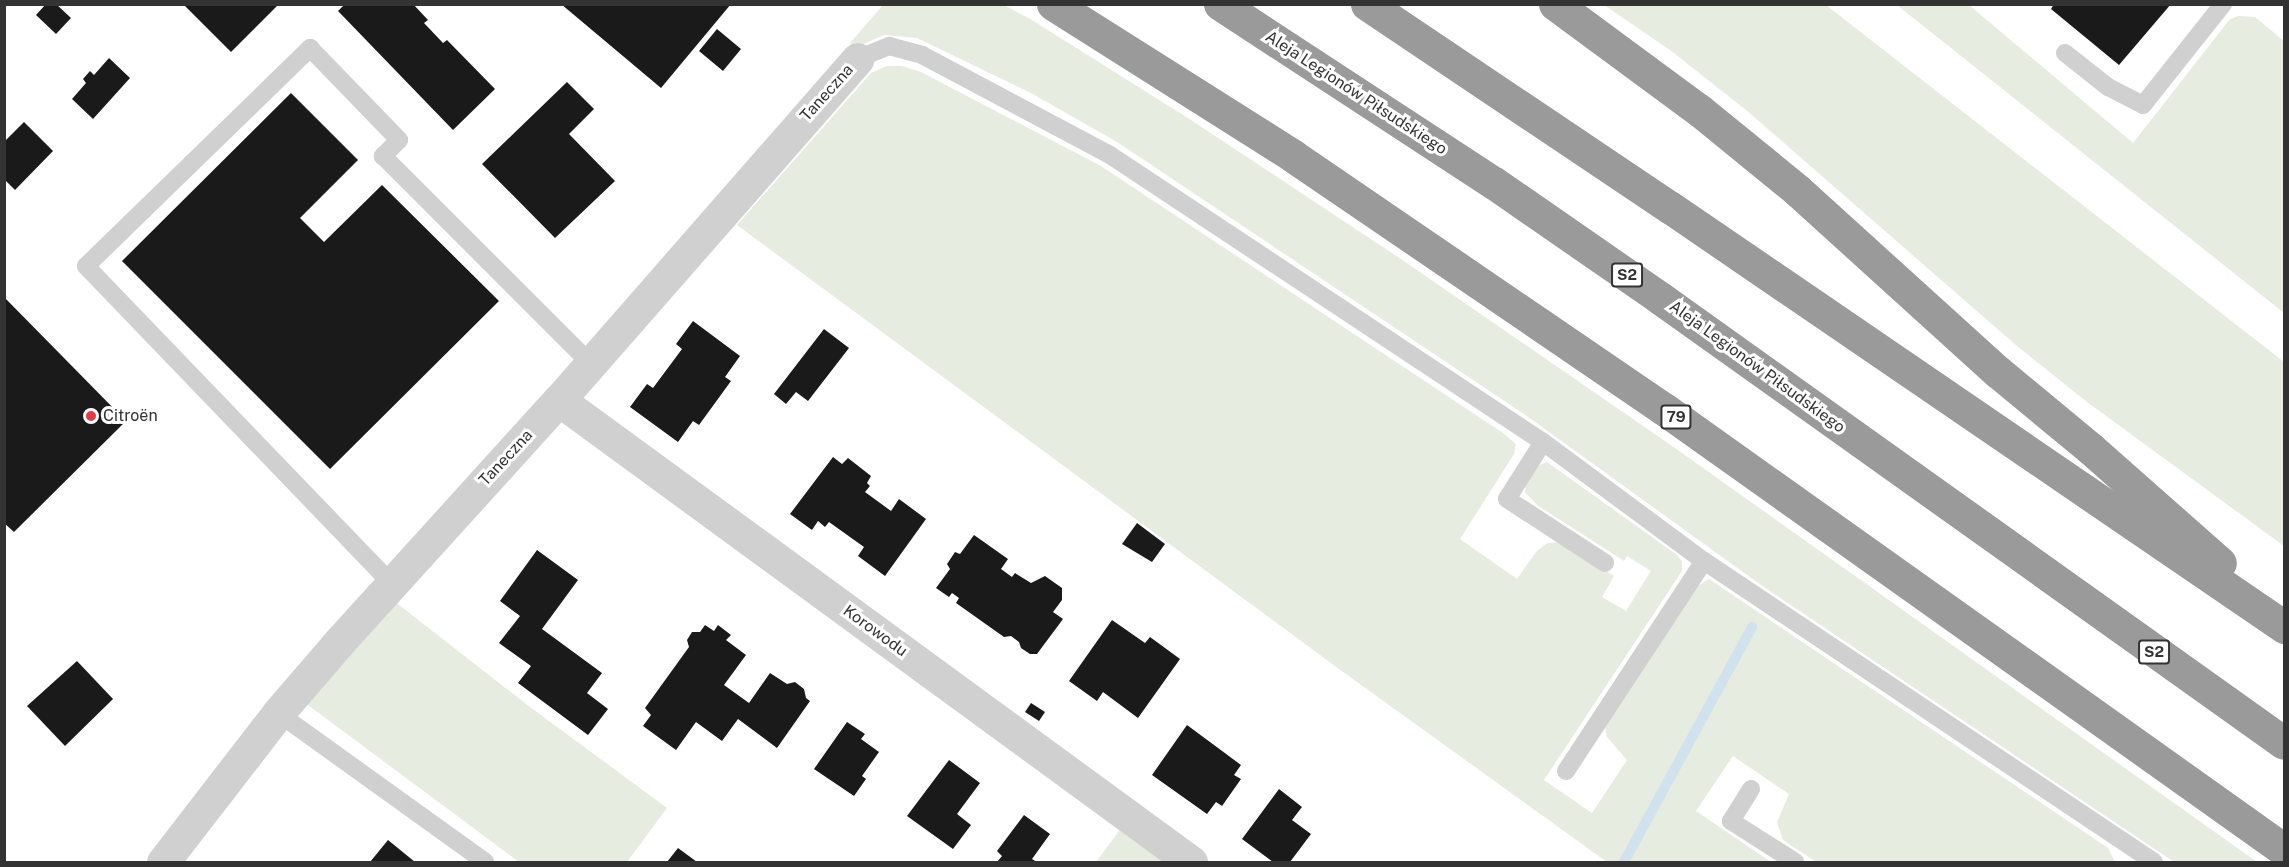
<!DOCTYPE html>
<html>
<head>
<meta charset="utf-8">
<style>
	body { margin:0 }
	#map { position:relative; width:2289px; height:867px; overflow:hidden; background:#fff; font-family:"Public Sans",sans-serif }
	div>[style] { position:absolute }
	.green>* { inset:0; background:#e6ecdf }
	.stream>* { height:10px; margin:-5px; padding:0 5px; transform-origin:5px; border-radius:5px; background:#cfe2ee }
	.building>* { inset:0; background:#1a1a1a }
	.lane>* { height:18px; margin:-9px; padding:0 9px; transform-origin:9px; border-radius:9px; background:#d0d0d0 }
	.street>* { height:33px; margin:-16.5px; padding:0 16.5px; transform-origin:16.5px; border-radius:16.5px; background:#d0d0d0 }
	.highway>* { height:33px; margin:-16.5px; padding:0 16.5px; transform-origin:16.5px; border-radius:16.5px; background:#9a9a9a }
	.dots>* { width:16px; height:16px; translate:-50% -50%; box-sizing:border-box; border:3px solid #fff; border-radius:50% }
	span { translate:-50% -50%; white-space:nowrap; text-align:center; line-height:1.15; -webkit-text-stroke:6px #fff; paint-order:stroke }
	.shield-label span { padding:2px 4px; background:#fff; border:2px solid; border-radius:4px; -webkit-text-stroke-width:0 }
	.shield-label { font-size:15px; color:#333; font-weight:700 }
	.street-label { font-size:16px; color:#333 }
	.poi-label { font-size:16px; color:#333 }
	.left { translate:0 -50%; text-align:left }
	.frame { position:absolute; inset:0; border:6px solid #333; pointer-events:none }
</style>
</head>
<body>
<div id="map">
	<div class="green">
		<i style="clip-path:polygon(883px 5px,1004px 5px,1032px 20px,1191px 120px,1401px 259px,1675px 448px,2257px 862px,2174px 862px,1761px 585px,1524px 414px,1117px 142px,1031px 93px,917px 38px,884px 35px,854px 48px,850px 43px)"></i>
		<i style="clip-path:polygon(1604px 5px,1826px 5px,2284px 362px,2284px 546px,2087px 402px,2017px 346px,1746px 110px,1670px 50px)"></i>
		<i style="clip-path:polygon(1897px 5px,1969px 5px,2133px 143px,2230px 19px,2238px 16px,2255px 17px,2284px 41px,2284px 313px)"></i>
		<i style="clip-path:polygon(887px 66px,902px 66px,921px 72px,1101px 166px,1503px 433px,1516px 444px,1514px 454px,1460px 539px,1517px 579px,1536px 552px,1547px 543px,1561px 542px,1614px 576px,1602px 597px,1626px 611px,1651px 571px,1627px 556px,1624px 561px,1537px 505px,1525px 492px,1526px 483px,1535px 467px,1547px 462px,1677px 555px,1682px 562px,1682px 571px,1544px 780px,1592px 813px,1627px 760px,1607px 737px,1605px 726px,1696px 587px,1709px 579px,2108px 848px,2115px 862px,1816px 862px,1783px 840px,1777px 822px,1789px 794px,1733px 756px,1696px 811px,1771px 862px,1607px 862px,1339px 669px,737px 225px,871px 73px)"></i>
		<i style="clip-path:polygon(394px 601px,530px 707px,667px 808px,627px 862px,519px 862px,304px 702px)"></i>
		<i style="clip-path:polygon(1122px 827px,1171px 862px,1096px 862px)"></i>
	</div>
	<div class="stream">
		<i style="left:1624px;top:862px;width:268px;rotate:-61.4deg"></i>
	</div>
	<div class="building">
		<i style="clip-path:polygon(46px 4px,56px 4px,71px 18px,56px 34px,36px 15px)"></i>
		<i style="clip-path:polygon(183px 4px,276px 4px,277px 6px,231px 52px)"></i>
		<i style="clip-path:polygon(345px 4px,413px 4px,428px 20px,424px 23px,443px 43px,447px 40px,495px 89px,453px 130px,338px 11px)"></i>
		<i style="clip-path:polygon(561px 4px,731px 4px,661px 88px)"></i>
		<i style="clip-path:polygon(2054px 4px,2171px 4px,2119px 65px,2051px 9px)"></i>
		<i style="clip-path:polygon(717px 29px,741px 49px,723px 71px,699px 51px)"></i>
		<i style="clip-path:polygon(109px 58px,130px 78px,93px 119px,72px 99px,86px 83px,83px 79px,90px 71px,94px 75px)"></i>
		<i style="clip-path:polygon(567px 82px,594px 109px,569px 134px,615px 181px,555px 238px,482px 164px)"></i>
		<i style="clip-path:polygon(291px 93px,358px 160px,300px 218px,324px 242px,382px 185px,499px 301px,330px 469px,122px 261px)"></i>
		<i style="clip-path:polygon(24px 122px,53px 151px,15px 190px,4px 179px,4px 142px)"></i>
		<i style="clip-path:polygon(4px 297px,126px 421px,14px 532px,4px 523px)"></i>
		<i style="clip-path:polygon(693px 321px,740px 356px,725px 377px,731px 381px,699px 425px,693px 421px,678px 442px,630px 407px,647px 384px,653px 388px,682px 349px,676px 344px)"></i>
		<i style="clip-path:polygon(824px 329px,849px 348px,808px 401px,796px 392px,786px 404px,774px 394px)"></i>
		<i style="clip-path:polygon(833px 457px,842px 464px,848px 458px,871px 476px,867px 483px,870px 486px,865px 492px,891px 511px,899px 499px,926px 519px,885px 576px,858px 556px,864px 547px,829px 522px,825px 527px,818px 521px,812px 530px,790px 514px)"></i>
		<i style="clip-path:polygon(1137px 523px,1165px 544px,1152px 562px,1122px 544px)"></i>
		<i style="clip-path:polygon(974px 535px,1008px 559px,1001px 569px,1012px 577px,1015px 573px,1031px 583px,1045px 576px,1062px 588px,1062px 600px,1053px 612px,1063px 619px,1037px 654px,1030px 654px,1021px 648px,1019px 642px,1011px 636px,1004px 637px,956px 603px,959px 598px,952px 593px,949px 597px,936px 588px,950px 569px,947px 564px,955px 552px,960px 554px)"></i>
		<i style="clip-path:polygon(537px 550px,578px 580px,542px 629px,602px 673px,587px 693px,608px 709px,588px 735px,518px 683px,531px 666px,499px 643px,520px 616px,500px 601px)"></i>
		<i style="clip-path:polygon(1112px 620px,1145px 643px,1150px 637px,1180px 659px,1138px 718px,1103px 692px,1097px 701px,1069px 681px)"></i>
		<i style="clip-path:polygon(705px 625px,714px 631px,718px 625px,731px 635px,726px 640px,746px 655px,724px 685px,749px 703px,770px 673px,787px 684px,795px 682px,804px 689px,806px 698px,810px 701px,777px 748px,738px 719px,722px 741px,696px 722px,676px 750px,643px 726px,651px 715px,645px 708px,689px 647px,687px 640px,692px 632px,700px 632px)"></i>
		<i style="clip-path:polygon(77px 661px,113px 699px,65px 746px,27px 706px)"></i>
		<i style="clip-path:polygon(1031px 703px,1045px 712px,1039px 721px,1025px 712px)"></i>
		<i style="clip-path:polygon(847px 722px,865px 734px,861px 739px,879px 752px,862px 776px,866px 779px,854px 796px,814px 769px)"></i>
		<i style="clip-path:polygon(1187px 725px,1241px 765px,1234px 775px,1241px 779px,1222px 806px,1216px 802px,1207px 814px,1152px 775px)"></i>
		<i style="clip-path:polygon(949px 760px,980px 783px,957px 814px,971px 825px,953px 849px,907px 816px)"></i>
		<i style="clip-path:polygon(1279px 789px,1302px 807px,1292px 820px,1311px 834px,1290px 862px,1273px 862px,1242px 839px)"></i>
		<i style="clip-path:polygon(1024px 815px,1050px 834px,1032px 859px,1037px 862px,997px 862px,1002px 856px,997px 851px)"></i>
		<i style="clip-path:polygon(388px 840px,415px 862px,370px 862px)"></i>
		<i style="clip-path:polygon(678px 848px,697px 862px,667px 862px)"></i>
	</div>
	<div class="lane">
		<i style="left:2065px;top:53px;width:55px;rotate:38.3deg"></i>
		<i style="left:2108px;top:87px;width:39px;rotate:27deg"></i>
		<i style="left:2143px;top:105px;width:129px;rotate:-51.6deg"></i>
		<i style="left:857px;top:59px;width:35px;rotate:-22deg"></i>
		<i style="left:889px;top:46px;width:34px;rotate:15deg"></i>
		<i style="left:922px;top:55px;width:213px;rotate:28deg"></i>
		<i style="left:1110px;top:155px;width:519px;rotate:33.54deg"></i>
		<i style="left:1543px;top:442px;width:200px;rotate:36.5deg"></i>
		<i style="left:1704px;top:561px;width:541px;rotate:33.78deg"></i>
		<i style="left:1543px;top:442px;width:67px;rotate:122.3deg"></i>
		<i style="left:1507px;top:499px;width:117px;rotate:33.1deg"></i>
		<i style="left:391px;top:583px;width:440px;rotate:-133.9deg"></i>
		<i style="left:86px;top:266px;width:313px;rotate:-44.2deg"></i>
		<i style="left:310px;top:48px;width:128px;rotate:45.9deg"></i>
		<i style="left:399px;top:140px;width:23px;rotate:135deg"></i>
		<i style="left:383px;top:156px;width:294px;rotate:45deg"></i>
		<i style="left:278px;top:713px;width:255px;rotate:35.7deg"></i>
		<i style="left:1566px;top:771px;width:251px;rotate:-56.7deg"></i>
		<i style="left:1751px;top:789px;width:38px;rotate:122deg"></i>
		<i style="left:1731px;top:821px;width:76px;rotate:32.6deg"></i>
	</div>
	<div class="street">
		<i style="left:559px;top:400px;width:783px;rotate:36.17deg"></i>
		<i style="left:163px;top:862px;width:188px;rotate:-52.3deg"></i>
		<i style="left:278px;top:713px;width:96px;rotate:-49.2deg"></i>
		<i style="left:341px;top:640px;width:324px;rotate:-47.8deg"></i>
		<i style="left:559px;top:400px;width:453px;rotate:-48.8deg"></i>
	</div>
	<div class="highway">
		<i style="left:1053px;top:4px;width:284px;rotate:32.3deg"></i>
		<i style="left:1293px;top:156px;width:449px;rotate:34.3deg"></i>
		<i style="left:1664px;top:409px;width:761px;rotate:35.42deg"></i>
		<i style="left:1220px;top:4px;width:327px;rotate:33.2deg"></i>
		<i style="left:1494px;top:183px;width:202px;rotate:34.7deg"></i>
		<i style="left:1660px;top:298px;width:766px;rotate:35.49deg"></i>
		<i style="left:1367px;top:4px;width:366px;rotate:33.9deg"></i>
		<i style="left:1671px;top:208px;width:743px;rotate:34.35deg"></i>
		<i style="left:1555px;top:4px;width:179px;rotate:36.4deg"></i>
		<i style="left:1699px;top:110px;width:127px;rotate:39.2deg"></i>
		<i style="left:1797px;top:190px;width:271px;rotate:42.2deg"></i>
		<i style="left:1998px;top:372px;width:121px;rotate:39.6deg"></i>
		<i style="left:2091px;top:449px;width:172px;rotate:41.5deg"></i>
	</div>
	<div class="dots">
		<i style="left:91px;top:416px;background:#e63946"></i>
	</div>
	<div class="shield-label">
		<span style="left:1627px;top:275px">S2</span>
		<span style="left:1676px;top:417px">79</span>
		<span style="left:2154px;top:652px">S2</span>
	</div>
	<div class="street-label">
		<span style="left:827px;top:93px;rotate:-48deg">Taneczna</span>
		<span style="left:1356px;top:93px;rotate:33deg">Aleja Legionów Piłsudskiego</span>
		<span style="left:1757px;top:367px;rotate:36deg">Aleja Legionów Piłsudskiego</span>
		<span style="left:506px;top:458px;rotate:-47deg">Taneczna</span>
		<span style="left:875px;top:631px;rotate:36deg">Korowodu</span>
	</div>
	<div class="poi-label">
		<span class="left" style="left:103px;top:416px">Citroën</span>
	</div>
	<div class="frame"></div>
</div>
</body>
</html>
